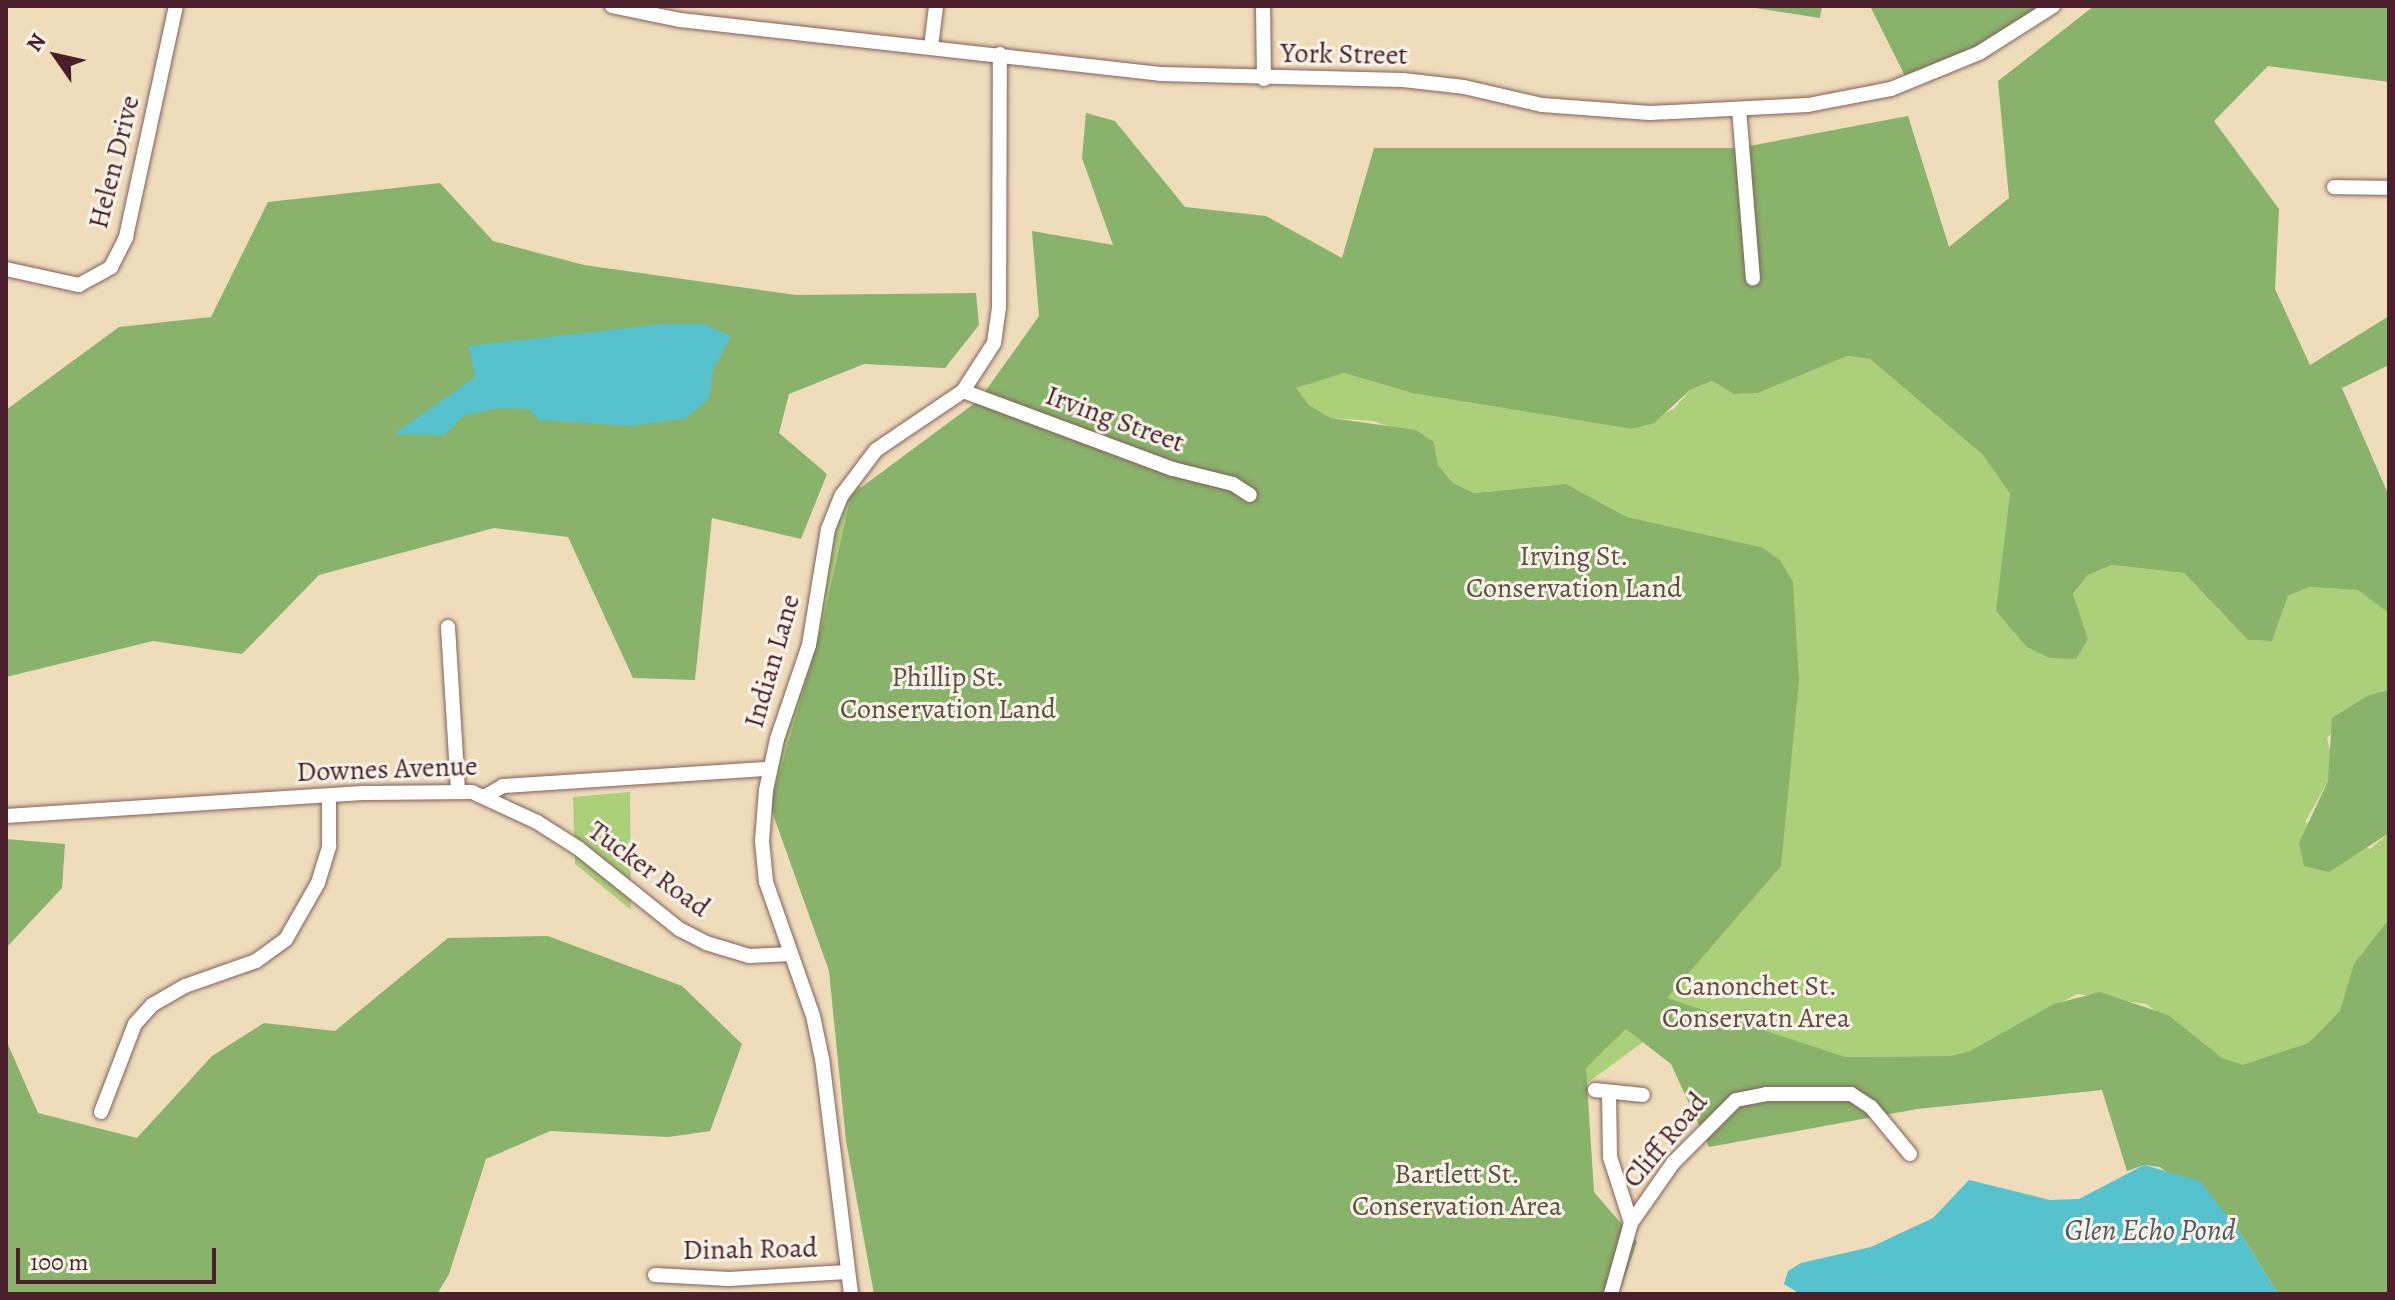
<!DOCTYPE html>
<html>
<head>
<meta charset="utf-8">
<style>
	body { margin:0 }
	#map { position:relative; width:2395px; height:1300px; overflow:hidden; background:#efdcbb; font-family:Alegreya,serif }
	div>[style] { position:absolute }
	.green>* { inset:0; background:#acd07a }
	.forest>* { inset:0; background:#89b26a }
	.water>* { inset:0; background:#55c2ce }
	.roads { filter:drop-shadow(0 0 2px #84615d) drop-shadow(0 0 2px #84615d) }
	.minor>* { height:14px; margin:-7px; padding:0 7px; transform-origin:7px; border-radius:7px; background:#fff }
	span { translate:-50% -50%; white-space:nowrap; text-align:center; line-height:1.15; -webkit-text-stroke:6px #f7f3e8; paint-order:stroke }
	.street-label { font-size:28px; color:#4a1f2b }
	.park-label { font-size:28px; color:#624b3f }
	.water-label { font-size:30px; color:#4e5864; font-style:italic }
	.frame { position:absolute; inset:0; border:8px solid #4a1f2b; pointer-events:none }
	.north { position:absolute; left:16px; top:16px; width:80px; height:80px; -webkit-text-stroke:6px #f7f3e8; paint-order:stroke; rotate:304deg; font-size:22px; font-weight:700; line-height:32px; text-align:center; color:#4a1f2b }
	.north::after { content:''; display:block; margin:auto; width:28px; height:36px; background:#4a1f2b; clip-path:polygon(50% 0,100% 100%,50% 72%,0 100%) }
	.scale { position:absolute; left:16px; top:1248px; width:200px; height:36px; box-sizing:border-box; border:4px solid #4a1f2b; border-top:0; padding-left:10px; font-size:24px; line-height:28px; white-space:nowrap; color:#4a1f2b; -webkit-text-stroke:6px #f7f3e8; paint-order:stroke }
</style>
</head>
<body>
<div id="map">
	<div class="green">
		<i style="clip-path:polygon(1847px 356px,1870px 359px,1983px 455px,2010px 494px,2011px 518px,2088px 639px,2073px 595px,2088px 575px,2112px 565px,2184px 573px,2248px 640px,2272px 641px,2288px 596px,2309px 587px,2359px 590px,2389px 613px,2389px 690px,2369px 695px,2327px 738px,2332px 759px,2328px 781px,2305px 822px,2370px 849px,2389px 833px,2389px 1294px,2337px 1014px,2308px 1043px,2243px 1066px,2222px 1058px,2146px 1004px,2077px 994px,1970px 1051px,1950px 1056px,1845px 1057px,1658px 1031px,1583px 1086px,996px 858px,761px 808px,760px 784px,810px 616px,817px 561px,854px 484px,1132px 609px,1761px 547px,1627px 517px,1566px 484px,1474px 493px,1453px 483px,1438px 465px,1434px 442px,1373px 421px,1331px 418px,1309px 405px,1295px 388px,1344px 373px,1412px 393px,1631px 429px,1674px 409px,1690px 390px,1712px 381px,1734px 394px,1758px 393px)"></i>
		<i style="clip-path:polygon(630px 792px,631px 910px,575px 864px,573px 797px)"></i>
	</div>
	<div class="forest">
		<i style="clip-path:polygon(1742px 6px,1822px 6px,1820px 18px)"></i>
		<i style="clip-path:polygon(1870px 6px,2053px 6px,1909px 84px)"></i>
		<i style="clip-path:polygon(2094px 6px,2389px 6px,2389px 82px,2268px 66px,2214px 121px,2279px 209px,2275px 289px,2310px 365px,2389px 316px,2389px 365px,2342px 388px,2389px 496px,2389px 613px,2358px 590px,2309px 587px,2288px 596px,2272px 641px,2248px 640px,2184px 573px,2112px 565px,2088px 575px,2073px 594px,2088px 639px,2076px 659px,2049px 658px,2027px 647px,1996px 611px,2010px 494px,1983px 455px,1870px 359px,1847px 356px,1758px 393px,1734px 394px,1712px 381px,1690px 390px,1654px 423px,1631px 429px,1412px 393px,1344px 373px,1296px 388px,1309px 405px,1331px 418px,1416px 430px,1434px 442px,1438px 465px,1453px 483px,1474px 493px,1566px 484px,1627px 517px,1761px 547px,1780px 560px,1793px 582px,1799px 680px,1781px 866px,1667px 998px,1845px 1057px,1950px 1056px,1970px 1051px,2054px 1004px,2100px 992px,2168px 1015px,2222px 1058px,2243px 1065px,2308px 1043px,2340px 1011px,2354px 964px,2389px 919px,2389px 1294px,2278px 1294px,2239px 1231px,2160px 1167px,2144px 1165px,2127px 1171px,2102px 1090px,1917px 1109px,1709px 1147px,1671px 1064px,1626px 1029px,1586px 1068px,1594px 1192px,1637px 1242px,1619px 1294px,874px 1294px,846px 1141px,829px 971px,770px 806px,821px 630px,851px 495px,979px 400px,1039px 316px,1032px 231px,1113px 245px,1082px 158px,1086px 113px,1115px 121px,1185px 207px,1266px 216px,1342px 258px,1374px 148px,1739px 148px,1908px 116px,1949px 247px,2009px 198px,1998px 81px)"></i>
		<i style="clip-path:polygon(440px 183px,493px 241px,584px 265px,796px 295px,976px 293px,979px 325px,945px 368px,864px 364px,789px 394px,779px 433px,827px 474px,801px 539px,712px 518px,695px 680px,633px 678px,568px 537px,494px 528px,319px 575px,242px 654px,153px 641px,6px 677px,6px 410px,119px 327px,211px 317px,268px 202px)"></i>
		<i style="clip-path:polygon(2389px 690px,2389px 833px,2329px 872px,2304px 866px,2299px 843px,2328px 781px,2332px 718px,2369px 695px)"></i>
		<i style="clip-path:polygon(6px 839px,65px 844px,62px 888px,6px 948px)"></i>
		<i style="clip-path:polygon(548px 936px,682px 986px,742px 1044px,710px 1131px,668px 1137px,550px 1131px,486px 1159px,449px 1274px,437px 1294px,6px 1294px,6px 1040px,38px 1113px,137px 1138px,212px 1056px,264px 1023px,335px 1031px,448px 938px)"></i>
	</div>
	<div class="water">
		<i style="clip-path:polygon(663px 324px,704px 324px,731px 336px,713px 370px,709px 398px,687px 418px,632px 426px,539px 420px,529px 409px,501px 408px,464px 415px,445px 435px,394px 434px,475px 377px,469px 346px)"></i>
		<i style="clip-path:polygon(2144px 1165px,2200px 1181px,2239px 1231px,2278px 1294px,1800px 1294px,1784px 1284px,1788px 1271px,1801px 1263px,1871px 1247px,1933px 1218px,1969px 1180px,2050px 1200px,2079px 1199px)"></i>
	</div>
	<div class="roads">
		<div class="minor">
			<i style="left:612px;top:6px;width:69px;rotate:11.6deg"></i>
			<i style="left:680px;top:20px;width:483px;rotate:6.4deg"></i>
			<i style="left:1160px;top:74px;width:243px;rotate:1.4deg"></i>
			<i style="left:1403px;top:80px;width:61px;rotate:6.5deg"></i>
			<i style="left:1464px;top:87px;width:80px;rotate:13deg"></i>
			<i style="left:1542px;top:105px;width:108px;rotate:4.2deg"></i>
			<i style="left:1650px;top:113px;width:158px;rotate:-2.9deg"></i>
			<i style="left:1808px;top:105px;width:85px;rotate:-10.9deg"></i>
			<i style="left:1891px;top:89px;width:95px;rotate:-22.2deg"></i>
			<i style="left:1979px;top:53px;width:88px;rotate:-32.4deg"></i>
			<i style="left:1263px;top:6px;width:73px;rotate:89.2deg"></i>
			<i style="left:931px;top:47px;width:41px;rotate:-83deg"></i>
			<i style="left:1739px;top:109px;width:170px;rotate:85.3deg"></i>
			<i style="left:2334px;top:187px;width:55px;rotate:1deg"></i>
			<i style="left:6px;top:269px;width:75px;rotate:12.4deg"></i>
			<i style="left:79px;top:285px;width:37px;rotate:-29deg"></i>
			<i style="left:111px;top:267px;width:34px;rotate:-63deg"></i>
			<i style="left:126px;top:237px;width:236px;rotate:-77.8deg"></i>
			<i style="left:963px;top:391px;width:224px;rotate:20.4deg"></i>
			<i style="left:1173px;top:469px;width:62px;rotate:14deg"></i>
			<i style="left:1233px;top:484px;width:20px;rotate:33deg"></i>
			<i style="left:448px;top:627px;width:164px;rotate:86.5deg"></i>
			<i style="left:484px;top:797px;width:22px;rotate:-30deg"></i>
			<i style="left:503px;top:786px;width:267px;rotate:-3.7deg"></i>
			<i style="left:6px;top:816px;width:361px;rotate:-3.7deg"></i>
			<i style="left:366px;top:793px;width:106px;rotate:-0.5deg"></i>
			<i style="left:472px;top:792px;width:72px;rotate:24.8deg"></i>
			<i style="left:537px;top:822px;width:49px;rotate:32.4deg"></i>
			<i style="left:578px;top:848px;width:129px;rotate:38.7deg"></i>
			<i style="left:679px;top:929px;width:30px;rotate:27deg"></i>
			<i style="left:706px;top:943px;width:45px;rotate:16.8deg"></i>
			<i style="left:749px;top:956px;width:42px;rotate:-2.7deg"></i>
			<i style="left:1595px;top:1090px;width:48px;rotate:5.9deg"></i>
			<i style="left:1609px;top:1092px;width:65px;rotate:89.1deg"></i>
			<i style="left:1610px;top:1157px;width:69px;rotate:72.3deg"></i>
			<i style="left:101px;top:1112px;width:94px;rotate:-68.9deg"></i>
			<i style="left:135px;top:1024px;width:25px;rotate:-48deg"></i>
			<i style="left:152px;top:1005px;width:38px;rotate:-30deg"></i>
			<i style="left:185px;top:986px;width:75px;rotate:-19.4deg"></i>
			<i style="left:256px;top:961px;width:37px;rotate:-36deg"></i>
			<i style="left:286px;top:939px;width:64px;rotate:-60.3deg"></i>
			<i style="left:318px;top:883px;width:39px;rotate:-73deg"></i>
			<i style="left:329px;top:846px;width:50px;rotate:-90deg"></i>
			<i style="left:655px;top:1275px;width:74px;rotate:3.1deg"></i>
			<i style="left:729px;top:1279px;width:118px;rotate:-3.4deg"></i>
			<i style="left:851px;top:1294px;width:237px;rotate:-97deg"></i>
			<i style="left:822px;top:1059px;width:44px;rotate:-101.8deg"></i>
			<i style="left:813px;top:1016px;width:142px;rotate:-109.3deg"></i>
			<i style="left:766px;top:882px;width:41px;rotate:-95.6deg"></i>
			<i style="left:762px;top:841px;width:51px;rotate:-85.5deg"></i>
			<i style="left:766px;top:790px;width:52px;rotate:-77.8deg"></i>
			<i style="left:777px;top:739px;width:99px;rotate:-71.2deg"></i>
			<i style="left:809px;top:645px;width:118px;rotate:-80.7deg"></i>
			<i style="left:828px;top:529px;width:37px;rotate:-68deg"></i>
			<i style="left:842px;top:495px;width:56px;rotate:-52.9deg"></i>
			<i style="left:876px;top:450px;width:105px;rotate:-34.1deg"></i>
			<i style="left:963px;top:391px;width:57px;rotate:-57.1deg"></i>
			<i style="left:994px;top:343px;width:36px;rotate:-82deg"></i>
			<i style="left:999px;top:307px;width:253px;rotate:-89.8deg"></i>
			<i style="left:1611px;top:1294px;width:74px;rotate:-74.3deg"></i>
			<i style="left:1631px;top:1223px;width:73px;rotate:-55deg"></i>
			<i style="left:1673px;top:1163px;width:89px;rotate:-45deg"></i>
			<i style="left:1736px;top:1100px;width:31px;rotate:-11deg"></i>
			<i style="left:1766px;top:1094px;width:85px"></i>
			<i style="left:1851px;top:1094px;width:24px;rotate:33deg"></i>
			<i style="left:1871px;top:1107px;width:61px;rotate:50.3deg"></i>
		</div>
	</div>
	<div class="street-label">
		<span style="left:1344px;top:54px;rotate:1deg">York Street</span>
		<span style="left:114px;top:162px;rotate:-76deg">Helen Drive</span>
		<span style="left:1115px;top:419px;rotate:20deg">Irving Street</span>
		<span style="left:772px;top:661px;rotate:-74deg">Indian Lane</span>
		<span style="left:387px;top:769px;rotate:-2deg">Downes Avenue</span>
		<span style="left:649px;top:869px;rotate:36deg">Tucker Road</span>
		<span style="left:1665px;top:1140px;rotate:-50deg">Cliff Road</span>
		<span style="left:750px;top:1249px;rotate:-1deg">Dinah Road</span>
	</div>
	<div class="park-label">
		<span style="left:1574px;top:572px">Irving St.<br>Conservation Land</span>
		<span style="left:948px;top:693px">Phillip St.<br>Conservation Land</span>
		<span style="left:1756px;top:1002px">Canonchet St.<br>Conservatn Area</span>
		<span style="left:1457px;top:1190px">Bartlett St.<br>Conservation Area</span>
	</div>
	<div class="water-label">
		<span style="left:2150px;top:1230px">Glen Echo Pond</span>
	</div>
	<div class="frame"></div>
	<div class="north">N</div>
	<div class="scale">100 m</div>
</div>
</body>
</html>
